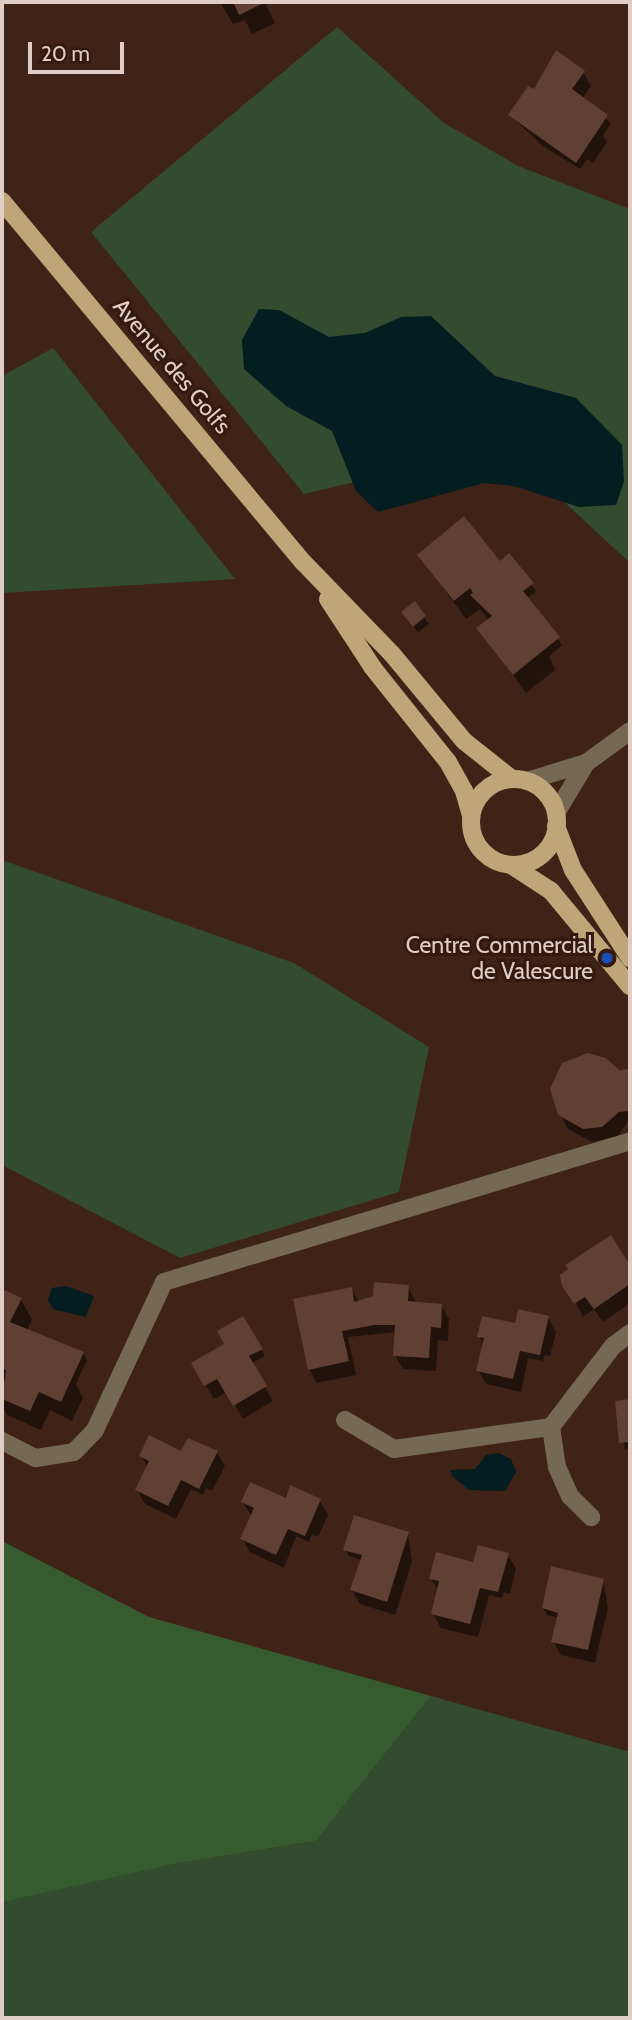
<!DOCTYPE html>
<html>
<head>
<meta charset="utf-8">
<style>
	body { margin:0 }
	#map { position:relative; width:632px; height:2020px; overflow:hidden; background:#3f2317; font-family:Cabin,sans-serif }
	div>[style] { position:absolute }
	.green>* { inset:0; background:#334b2f }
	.forest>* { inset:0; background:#365b30 }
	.water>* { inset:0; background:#041d21 }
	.shadow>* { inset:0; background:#0007 }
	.building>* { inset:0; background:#5f4033 }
	.minor>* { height:18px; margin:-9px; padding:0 9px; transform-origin:9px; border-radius:9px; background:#756953 }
	.major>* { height:18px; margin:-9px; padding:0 9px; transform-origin:9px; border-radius:9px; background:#bea678 }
	.major>.ring { margin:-9px; padding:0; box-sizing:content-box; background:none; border:18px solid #bea678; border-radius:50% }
	.dots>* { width:19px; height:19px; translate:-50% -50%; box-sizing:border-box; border:4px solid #341a0e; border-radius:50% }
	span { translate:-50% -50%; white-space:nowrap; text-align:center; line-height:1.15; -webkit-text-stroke:6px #341a0e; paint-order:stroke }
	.street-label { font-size:23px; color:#e0cdc5 }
	.poi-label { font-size:23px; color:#e0cdc5 }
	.right { translate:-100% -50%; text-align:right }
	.frame { position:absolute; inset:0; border:4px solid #e0cdc5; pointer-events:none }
	.scale { position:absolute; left:28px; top:42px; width:96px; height:32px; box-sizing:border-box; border:4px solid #e0cdc5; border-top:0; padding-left:9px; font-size:21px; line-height:24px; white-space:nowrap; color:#e0cdc5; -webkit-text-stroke:5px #341a0e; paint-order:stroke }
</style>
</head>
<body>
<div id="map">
	<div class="green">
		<i style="clip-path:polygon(337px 27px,444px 123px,518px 166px,630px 209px,630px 563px,534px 474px,453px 459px,304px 494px,91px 232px)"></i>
		<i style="clip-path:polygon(53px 348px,235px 579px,2px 593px,2px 376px)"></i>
		<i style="clip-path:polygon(2px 860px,294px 963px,429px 1047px,399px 1192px,180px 1258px,2px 1165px)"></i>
		<i style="clip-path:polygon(431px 1696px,630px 1752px,630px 2018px,2px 2018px,2px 1901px,179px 1863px,316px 1841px)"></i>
	</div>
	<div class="forest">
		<i style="clip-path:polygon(2px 1541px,149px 1617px,431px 1696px,316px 1841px,179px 1863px,2px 1902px)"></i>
	</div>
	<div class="water">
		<i style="clip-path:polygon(259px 309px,279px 310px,329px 337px,365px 333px,401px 317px,431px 316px,495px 376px,576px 398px,622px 445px,624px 481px,616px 505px,579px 507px,514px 486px,484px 483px,378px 512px,356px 491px,332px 431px,286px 406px,244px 369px,242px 340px)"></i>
		<i style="clip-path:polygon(66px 1286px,94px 1296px,86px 1317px,53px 1309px,48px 1300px,52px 1288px)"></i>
		<i style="clip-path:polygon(499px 1453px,511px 1459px,516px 1472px,505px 1491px,469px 1490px,452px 1476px,450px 1470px,475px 1469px,486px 1455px)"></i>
	</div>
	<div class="shadow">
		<i style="clip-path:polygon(220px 2px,265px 2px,275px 23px,252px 34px,245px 20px,233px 24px)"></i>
		<i style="clip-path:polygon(557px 53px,583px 72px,591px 86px,582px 99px,611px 123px,603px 135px,607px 142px,593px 163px,587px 159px,580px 169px,543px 146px,510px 115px,540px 97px,543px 72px)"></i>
		<i style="clip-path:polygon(419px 555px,499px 563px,509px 556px,536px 591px,527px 598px,562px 645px,549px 656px,555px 670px,526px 693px,479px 629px,489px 621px,480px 609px,466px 619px)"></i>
		<i style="clip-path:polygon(414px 604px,429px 624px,418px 632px,403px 613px)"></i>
		<i style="clip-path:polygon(630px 1071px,630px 1118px,618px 1136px,592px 1142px,568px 1129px,560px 1114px,623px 1081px,621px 1072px)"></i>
		<i style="clip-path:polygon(610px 1237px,630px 1268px,630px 1303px,603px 1322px,594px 1309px,583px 1317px,576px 1303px)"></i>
		<i style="clip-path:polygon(408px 1286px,416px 1303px,441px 1305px,449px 1319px,448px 1341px,438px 1340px,436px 1371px,403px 1369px,395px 1355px,397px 1332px,348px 1337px,356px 1375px,317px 1383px,309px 1370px,351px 1289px,359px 1302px)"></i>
		<i style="clip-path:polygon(2px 1291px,21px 1300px,32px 1319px,27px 1331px,83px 1353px,87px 1360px,76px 1384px,83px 1398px,72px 1421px,50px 1410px,41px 1430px,7px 1415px,2px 1406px)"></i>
		<i style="clip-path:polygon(243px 1318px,265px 1356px,251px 1364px,273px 1401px,243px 1419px,227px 1392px,214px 1399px,193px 1364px,227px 1345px)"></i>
		<i style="clip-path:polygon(548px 1318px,556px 1332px,550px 1356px,545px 1355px,543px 1361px,528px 1358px,521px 1392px,486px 1384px,478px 1370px,484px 1346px,479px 1336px)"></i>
		<i style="clip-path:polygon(630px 1401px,630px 1448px,625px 1449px,617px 1402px)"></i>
		<i style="clip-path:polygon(217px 1452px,225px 1466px,212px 1491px,206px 1488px,203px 1495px,191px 1489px,176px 1519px,145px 1504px,137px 1490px,148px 1468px,141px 1456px)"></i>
		<i style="clip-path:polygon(320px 1501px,328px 1515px,318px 1537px,312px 1534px,309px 1542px,296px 1536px,284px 1568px,250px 1552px,242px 1538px,252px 1517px,243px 1502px)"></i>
		<i style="clip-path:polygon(408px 1534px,412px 1562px,395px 1615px,360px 1604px,352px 1590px,362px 1560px,349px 1556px,345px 1549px)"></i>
		<i style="clip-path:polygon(507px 1554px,516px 1568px,510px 1594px,504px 1592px,502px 1598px,489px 1595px,478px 1637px,441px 1628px,433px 1614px,438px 1591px,431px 1578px)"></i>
		<i style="clip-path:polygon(603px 1580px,608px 1608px,595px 1663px,561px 1655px,553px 1641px,558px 1618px,547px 1615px,543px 1608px)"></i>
	</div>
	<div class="building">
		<i style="clip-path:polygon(233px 2px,266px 2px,239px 15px)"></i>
		<i style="clip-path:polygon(556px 50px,585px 71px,572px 89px,608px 115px,576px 163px,508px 115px,528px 86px,534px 89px)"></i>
		<i style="clip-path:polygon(464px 516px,500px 561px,509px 553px,534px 583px,523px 591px,560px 637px,513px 675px,476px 628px,492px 616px,470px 595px,473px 593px,470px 588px,454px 601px,417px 555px)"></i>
		<i style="clip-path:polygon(415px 601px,426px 616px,413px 627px,401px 612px)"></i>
		<i style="clip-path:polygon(588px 1053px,606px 1058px,619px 1070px,630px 1069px,630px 1111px,619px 1112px,602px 1127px,583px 1129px,558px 1115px,550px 1089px,562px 1063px)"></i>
		<i style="clip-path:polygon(611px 1235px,630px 1265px,630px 1284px,594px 1309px,585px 1297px,574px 1304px,562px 1286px,560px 1275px,568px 1269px,565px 1265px)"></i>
		<i style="clip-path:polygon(374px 1282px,409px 1285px,408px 1301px,442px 1304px,441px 1328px,431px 1327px,429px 1358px,393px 1356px,395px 1325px,374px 1325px,342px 1331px,349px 1361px,308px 1370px,293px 1299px,352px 1287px,354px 1302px,373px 1296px)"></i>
		<i style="clip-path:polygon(2px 1289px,22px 1298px,10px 1322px,84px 1352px,61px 1402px,39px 1392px,30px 1411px,2px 1399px,6px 1370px,2px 1368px)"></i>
		<i style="clip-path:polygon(518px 1309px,549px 1316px,540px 1355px,520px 1351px,513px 1379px,476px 1371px,484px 1338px,477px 1337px,482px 1316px,515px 1323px)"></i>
		<i style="clip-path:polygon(243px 1316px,263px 1349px,249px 1356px,267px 1386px,233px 1406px,217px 1379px,204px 1386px,191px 1363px,224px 1344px,217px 1331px)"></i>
		<i style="clip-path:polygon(630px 1399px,630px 1442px,619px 1443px,615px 1401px)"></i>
		<i style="clip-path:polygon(149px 1435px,181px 1451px,188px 1438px,218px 1451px,199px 1489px,181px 1480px,168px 1506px,135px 1490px,149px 1461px,139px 1456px)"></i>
		<i style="clip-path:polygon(250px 1482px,286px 1498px,290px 1485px,321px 1499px,305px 1536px,288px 1529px,276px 1555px,240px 1539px,254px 1508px,241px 1502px)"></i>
		<i style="clip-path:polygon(354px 1515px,409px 1532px,387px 1602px,350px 1590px,362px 1555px,343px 1550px)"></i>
		<i style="clip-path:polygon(478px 1545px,509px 1553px,498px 1592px,480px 1588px,470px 1624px,431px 1614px,439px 1581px,429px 1579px,436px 1552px,473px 1562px)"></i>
		<i style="clip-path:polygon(551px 1566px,604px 1579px,588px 1650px,551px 1642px,558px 1613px,542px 1608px)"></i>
	</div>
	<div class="minor">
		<i style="left:527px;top:781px;width:62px;rotate:-17deg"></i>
		<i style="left:586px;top:763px;width:54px;rotate:-36deg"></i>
		<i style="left:556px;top:813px;width:58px;rotate:-59deg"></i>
		<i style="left:345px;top:1420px;width:57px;rotate:30.6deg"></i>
		<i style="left:394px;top:1449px;width:159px;rotate:-8deg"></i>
		<i style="left:551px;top:1427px;width:102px;rotate:-52.6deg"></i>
		<i style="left:613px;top:1346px;width:21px;rotate:-37deg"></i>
		<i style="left:551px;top:1427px;width:40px;rotate:81.5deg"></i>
		<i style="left:557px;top:1467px;width:32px;rotate:66deg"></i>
		<i style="left:570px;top:1496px;width:30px;rotate:45deg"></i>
		<i style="left:2px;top:1441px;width:38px;rotate:27deg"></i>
		<i style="left:36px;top:1458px;width:38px;rotate:-9deg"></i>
		<i style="left:74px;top:1452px;width:30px;rotate:-46deg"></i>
		<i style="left:95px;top:1430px;width:163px;rotate:-65deg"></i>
		<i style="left:164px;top:1282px;width:487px;rotate:-16.8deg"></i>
	</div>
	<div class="major">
		<i style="left:2px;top:201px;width:471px;rotate:50.2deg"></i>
		<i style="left:304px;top:563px;width:127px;rotate:46deg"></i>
		<i style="left:392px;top:654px;width:113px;rotate:50.4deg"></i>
		<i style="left:464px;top:741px;width:61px;rotate:38.4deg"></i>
		<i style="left:328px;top:599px;width:82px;rotate:56.9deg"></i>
		<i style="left:373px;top:668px;width:120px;rotate:51.4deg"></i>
		<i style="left:448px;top:762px;width:33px;rotate:61deg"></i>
		<i style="left:464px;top:791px;width:26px;rotate:74deg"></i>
		<i class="ring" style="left:471px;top:779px;width:68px;height:68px"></i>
		<i style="left:556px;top:826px;width:47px;rotate:68.9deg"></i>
		<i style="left:573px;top:870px;width:105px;rotate:57.1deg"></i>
		<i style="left:511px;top:865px;width:48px;rotate:33deg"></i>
		<i style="left:551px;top:891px;width:124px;rotate:50.3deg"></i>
	</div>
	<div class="dots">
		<i style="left:607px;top:958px;background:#1a4fb4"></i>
	</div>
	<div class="street-label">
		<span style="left:172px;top:366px;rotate:50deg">Avenue des Golfs</span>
	</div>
	<div class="poi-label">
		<span class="right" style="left:593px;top:958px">Centre Commercial<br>de Valescure</span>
	</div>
	<div class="frame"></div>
	<div class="scale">20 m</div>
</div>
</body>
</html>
